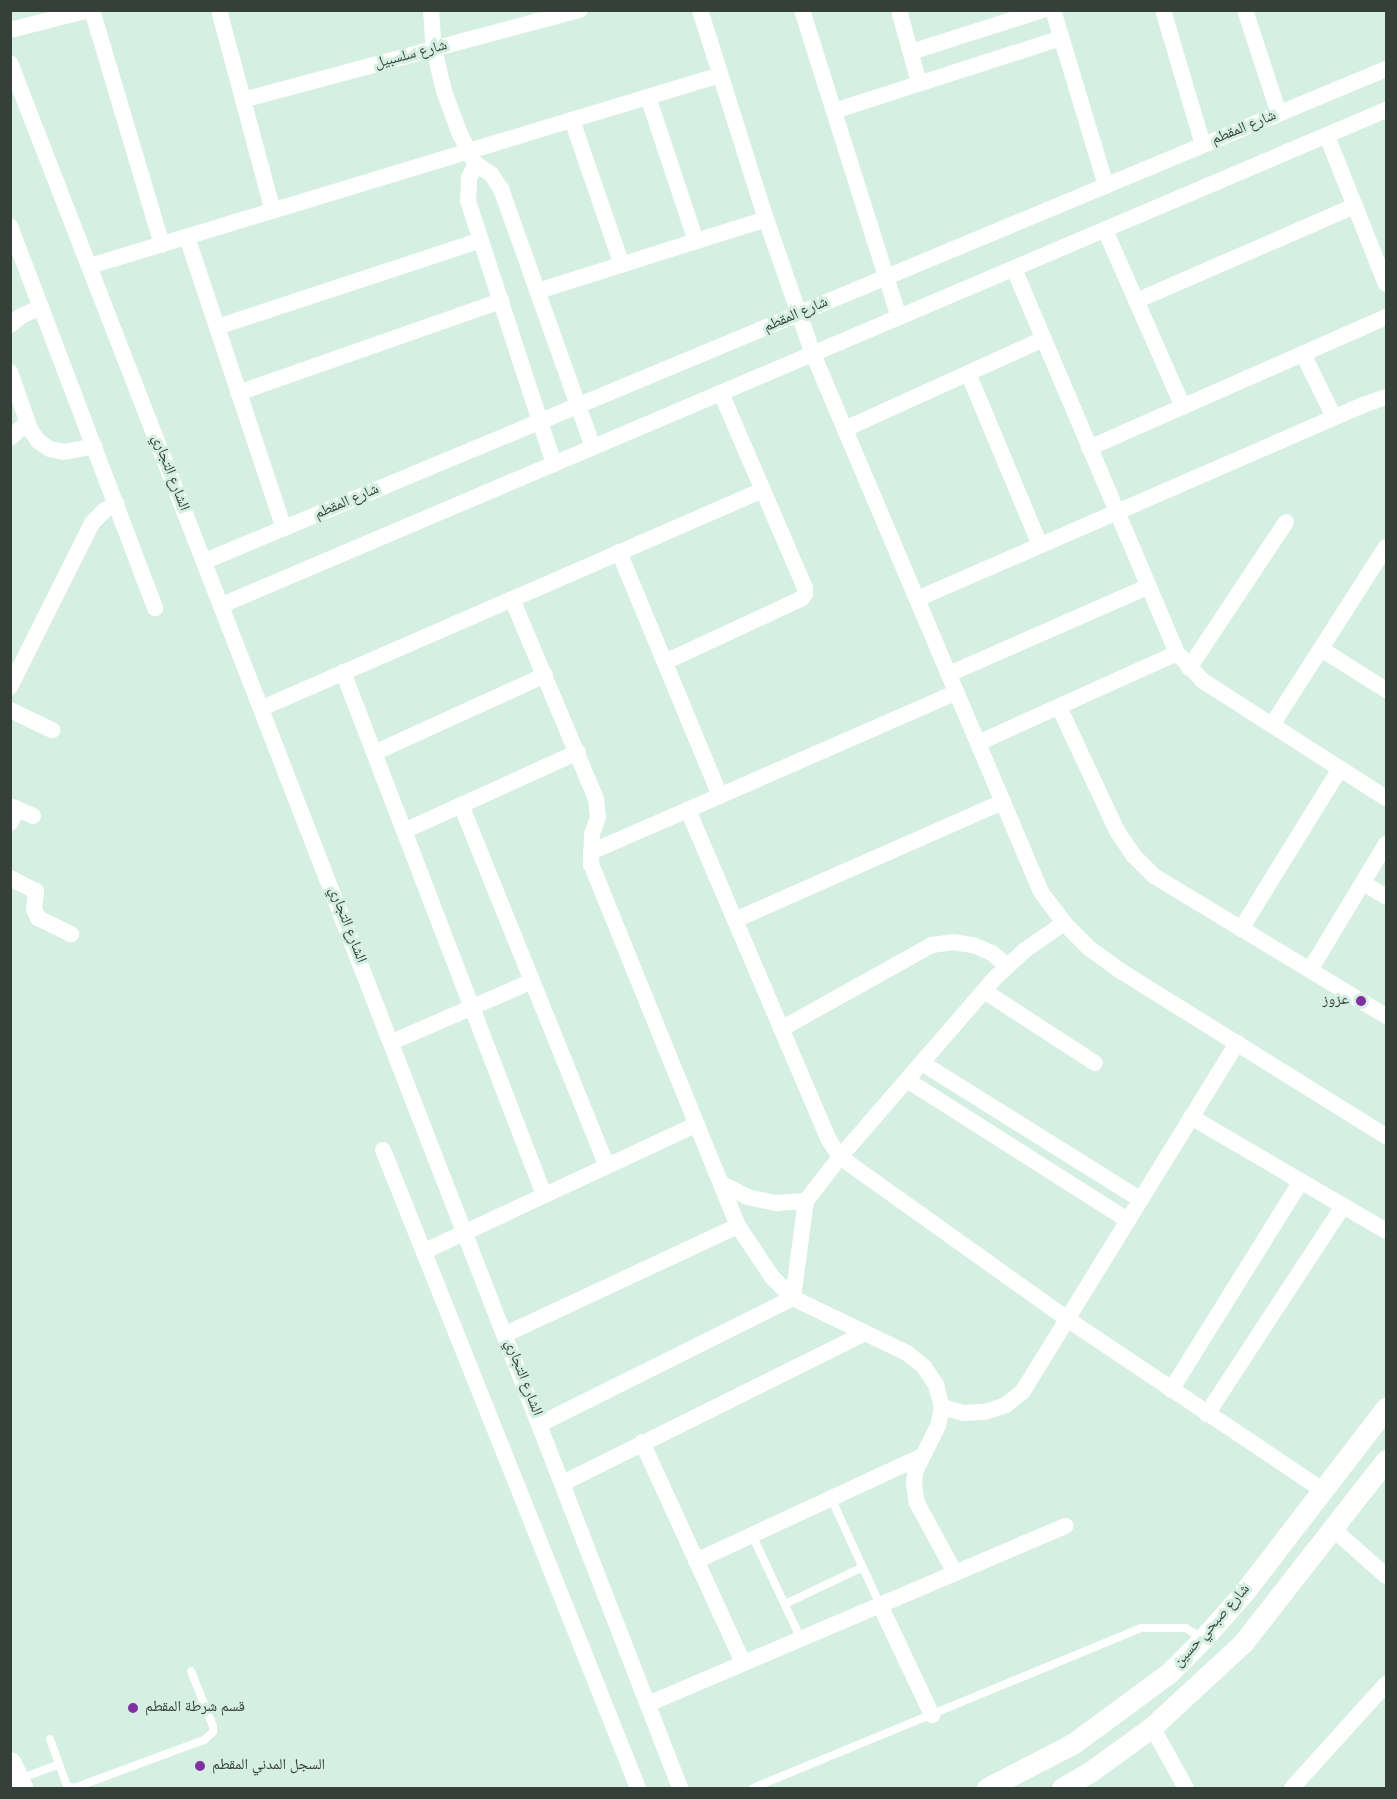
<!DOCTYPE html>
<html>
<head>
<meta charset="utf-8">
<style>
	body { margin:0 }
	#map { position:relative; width:1397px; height:1799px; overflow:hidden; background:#d5efe2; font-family:Overpass,"Noto Naskh Arabic",sans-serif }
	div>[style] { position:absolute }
	.service>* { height:8px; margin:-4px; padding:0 4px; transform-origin:4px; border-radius:4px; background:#fff }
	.minor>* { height:16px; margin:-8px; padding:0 8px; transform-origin:8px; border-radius:8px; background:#fff }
	.tertiary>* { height:21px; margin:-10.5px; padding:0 10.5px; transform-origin:10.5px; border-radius:10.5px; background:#fff }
	.secondary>* { height:24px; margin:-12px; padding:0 12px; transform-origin:12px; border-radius:12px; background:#fff }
	.dots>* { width:16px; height:16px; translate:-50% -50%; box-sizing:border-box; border:3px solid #d5efe2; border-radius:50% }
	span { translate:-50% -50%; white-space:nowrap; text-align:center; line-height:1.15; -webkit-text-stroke:6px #d5efe2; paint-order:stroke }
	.street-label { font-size:15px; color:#35403b }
	.poi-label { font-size:15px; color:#35403b }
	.right { translate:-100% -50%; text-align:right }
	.left { translate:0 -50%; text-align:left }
	.frame { position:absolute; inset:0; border:12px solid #35403b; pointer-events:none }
</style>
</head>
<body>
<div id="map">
	<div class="service">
		<i style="left:831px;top:1498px;width:118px;rotate:65.4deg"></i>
		<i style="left:752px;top:1535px;width:115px;rotate:64.8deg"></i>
		<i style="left:785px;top:1604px;width:86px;rotate:-25.4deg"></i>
		<i style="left:50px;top:1739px;width:50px;rotate:70.1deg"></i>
		<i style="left:67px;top:1786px;width:7px;rotate:16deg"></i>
		<i style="left:74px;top:1788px;width:139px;rotate:-20.3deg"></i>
		<i style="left:204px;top:1740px;width:12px;rotate:-42deg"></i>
		<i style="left:213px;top:1732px;width:6px;rotate:-90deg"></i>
		<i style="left:213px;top:1726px;width:59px;rotate:-111.8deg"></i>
		<i style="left:20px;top:1779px;width:42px;rotate:-21deg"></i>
		<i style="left:753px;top:1788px;width:421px;rotate:-22.4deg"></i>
		<i style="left:1142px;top:1628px;width:44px"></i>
		<i style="left:1186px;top:1628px;width:20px;rotate:33deg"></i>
	</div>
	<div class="minor">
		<i style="left:92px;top:10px;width:245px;rotate:73.4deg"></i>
		<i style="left:219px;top:10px;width:208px;rotate:75deg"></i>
		<i style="left:431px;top:10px;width:39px;rotate:86deg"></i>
		<i style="left:434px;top:49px;width:43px;rotate:76.6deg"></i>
		<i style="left:444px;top:91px;width:44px;rotate:69.9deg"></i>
		<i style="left:459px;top:132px;width:33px;rotate:63deg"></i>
		<i style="left:700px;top:10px;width:219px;rotate:72.5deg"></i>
		<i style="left:766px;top:219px;width:143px;rotate:70.8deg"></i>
		<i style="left:813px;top:354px;width:584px;rotate:67.03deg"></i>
		<i style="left:1041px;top:892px;width:39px;rotate:53deg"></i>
		<i style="left:1064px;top:923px;width:35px;rotate:45deg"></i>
		<i style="left:1089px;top:948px;width:37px;rotate:36deg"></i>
		<i style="left:1119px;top:970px;width:314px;rotate:31.9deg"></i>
		<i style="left:802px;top:10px;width:322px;rotate:72.5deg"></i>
		<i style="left:899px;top:10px;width:76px;rotate:74.7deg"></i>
		<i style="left:1053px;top:10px;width:184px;rotate:73.2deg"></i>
		<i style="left:1163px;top:10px;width:141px;rotate:73.5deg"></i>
		<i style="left:1245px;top:10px;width:109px;rotate:71.9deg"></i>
		<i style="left:10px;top:30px;width:81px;rotate:-14.2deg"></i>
		<i style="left:911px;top:52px;width:139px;rotate:-17.7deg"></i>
		<i style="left:10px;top:63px;width:1851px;rotate:68.77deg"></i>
		<i style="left:648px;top:97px;width:152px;rotate:71.6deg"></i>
		<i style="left:243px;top:100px;width:349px;rotate:-15deg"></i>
		<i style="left:834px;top:111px;width:238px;rotate:-17.8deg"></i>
		<i style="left:572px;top:120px;width:153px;rotate:71deg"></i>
		<i style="left:1327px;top:136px;width:159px;rotate:68.3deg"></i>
		<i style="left:476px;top:164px;width:16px;rotate:117deg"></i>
		<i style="left:469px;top:178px;width:23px;rotate:92deg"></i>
		<i style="left:468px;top:201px;width:277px;rotate:71.9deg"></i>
		<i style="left:476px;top:164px;width:18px;rotate:34deg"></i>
		<i style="left:491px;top:174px;width:18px;rotate:56deg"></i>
		<i style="left:501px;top:189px;width:274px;rotate:70.4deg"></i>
		<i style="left:10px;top:226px;width:409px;rotate:69.2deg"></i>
		<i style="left:1105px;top:230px;width:193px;rotate:66.2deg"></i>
		<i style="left:187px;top:237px;width:307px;rotate:71.6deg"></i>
		<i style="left:90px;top:266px;width:658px;rotate:-16.87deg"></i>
		<i style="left:1014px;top:269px;width:417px;rotate:67deg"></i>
		<i style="left:1177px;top:653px;width:38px;rotate:47deg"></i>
		<i style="left:1203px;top:681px;width:217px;rotate:32.6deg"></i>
		<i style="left:538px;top:291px;width:239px;rotate:-17.5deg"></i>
		<i style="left:1136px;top:301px;width:239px;rotate:-23.5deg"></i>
		<i style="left:10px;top:325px;width:14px;rotate:-39deg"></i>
		<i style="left:21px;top:316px;width:22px;rotate:-24deg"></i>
		<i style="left:217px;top:327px;width:278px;rotate:-18.2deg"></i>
		<i style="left:1303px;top:354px;width:70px;rotate:63.8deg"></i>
		<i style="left:10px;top:372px;width:60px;rotate:70.7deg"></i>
		<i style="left:30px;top:429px;width:14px;rotate:56deg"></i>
		<i style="left:38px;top:441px;width:14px;rotate:34deg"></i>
		<i style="left:50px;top:449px;width:14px;rotate:12deg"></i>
		<i style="left:64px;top:452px;width:31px;rotate:-11deg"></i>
		<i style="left:968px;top:373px;width:186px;rotate:67.3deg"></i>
		<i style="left:238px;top:393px;width:279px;rotate:-19.3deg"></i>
		<i style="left:845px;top:429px;width:217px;rotate:-24.4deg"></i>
		<i style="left:10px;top:438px;width:24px;rotate:-42deg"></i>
		<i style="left:1089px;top:448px;width:325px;rotate:-23.8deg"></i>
		<i style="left:619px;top:552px;width:264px;rotate:67.5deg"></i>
		<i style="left:205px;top:561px;width:1279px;rotate:-22.62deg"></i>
		<i style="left:512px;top:599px;width:217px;rotate:67.2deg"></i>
		<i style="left:596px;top:799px;width:18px;rotate:84deg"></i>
		<i style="left:598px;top:817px;width:18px;rotate:109deg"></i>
		<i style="left:592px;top:834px;width:30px;rotate:92deg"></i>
		<i style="left:591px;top:864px;width:391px;rotate:67.9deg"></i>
		<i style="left:738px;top:1226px;width:61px;rotate:56.3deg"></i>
		<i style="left:772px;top:1277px;width:30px;rotate:45deg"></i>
		<i style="left:793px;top:1298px;width:127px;rotate:25.8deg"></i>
		<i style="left:907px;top:1353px;width:22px;rotate:39deg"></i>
		<i style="left:924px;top:1367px;width:22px;rotate:56deg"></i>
		<i style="left:936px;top:1385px;width:23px;rotate:75deg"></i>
		<i style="left:942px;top:1407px;width:19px;rotate:102deg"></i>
		<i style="left:938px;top:1426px;width:51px;rotate:116.6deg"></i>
		<i style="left:915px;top:1472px;width:13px;rotate:94deg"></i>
		<i style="left:914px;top:1485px;width:18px;rotate:81deg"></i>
		<i style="left:917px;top:1503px;width:80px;rotate:61.5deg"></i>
		<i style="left:917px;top:599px;width:486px;rotate:-23.5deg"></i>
		<i style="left:1363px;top:405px;width:24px;rotate:-19deg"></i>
		<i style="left:222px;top:605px;width:1265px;rotate:-23.04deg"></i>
		<i style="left:1321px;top:649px;width:77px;rotate:32.2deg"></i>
		<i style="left:665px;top:662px;width:150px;rotate:-24.9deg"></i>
		<i style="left:801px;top:599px;width:6px;rotate:-51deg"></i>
		<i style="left:805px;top:594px;width:6px;rotate:-90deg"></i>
		<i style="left:805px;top:588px;width:212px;rotate:-113.3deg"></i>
		<i style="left:1189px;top:668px;width:175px;rotate:-56.4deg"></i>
		<i style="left:343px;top:672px;width:560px;rotate:68.98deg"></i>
		<i style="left:949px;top:674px;width:216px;rotate:-23.7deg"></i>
		<i style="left:10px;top:687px;width:183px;rotate:-63.4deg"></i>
		<i style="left:92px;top:523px;width:18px;rotate:-45deg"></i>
		<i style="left:105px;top:510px;width:13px;rotate:-29deg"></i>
		<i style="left:1059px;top:707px;width:137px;rotate:64.9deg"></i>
		<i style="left:1117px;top:831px;width:29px;rotate:56deg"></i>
		<i style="left:1133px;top:855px;width:30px;rotate:45deg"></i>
		<i style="left:1154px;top:876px;width:271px;rotate:31.1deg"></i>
		<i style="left:262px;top:708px;width:546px;rotate:-23.52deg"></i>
		<i style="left:10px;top:710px;width:47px;rotate:25.5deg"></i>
		<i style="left:1272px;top:725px;width:211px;rotate:-57.4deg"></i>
		<i style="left:978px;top:743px;width:218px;rotate:-24.3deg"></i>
		<i style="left:374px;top:753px;width:188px;rotate:-24.5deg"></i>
		<i style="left:461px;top:805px;width:389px;rotate:68deg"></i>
		<i style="left:10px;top:806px;width:25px;rotate:23deg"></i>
		<i style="left:688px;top:810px;width:359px;rotate:66.9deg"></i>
		<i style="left:829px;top:1140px;width:20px;rotate:57deg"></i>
		<i style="left:840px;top:1157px;width:279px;rotate:35.5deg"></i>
		<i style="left:1067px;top:1319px;width:307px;rotate:33.8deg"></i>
		<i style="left:10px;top:823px;width:16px;rotate:-63deg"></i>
		<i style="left:404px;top:831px;width:191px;rotate:-24.4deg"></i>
		<i style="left:591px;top:852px;width:399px;rotate:-23.6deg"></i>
		<i style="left:10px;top:878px;width:29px;rotate:27deg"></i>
		<i style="left:36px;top:891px;width:18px;rotate:96deg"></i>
		<i style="left:34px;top:909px;width:10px;rotate:66deg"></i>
		<i style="left:38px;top:918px;width:37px;rotate:26deg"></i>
		<i style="left:1363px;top:883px;width:27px;rotate:31deg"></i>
		<i style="left:735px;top:920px;width:293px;rotate:-23.8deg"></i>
		<i style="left:1241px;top:929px;width:188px;rotate:-58.3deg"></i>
		<i style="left:1310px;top:970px;width:147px;rotate:-58.9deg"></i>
		<i style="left:984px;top:991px;width:132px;rotate:33deg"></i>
		<i style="left:781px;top:1029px;width:173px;rotate:-29.1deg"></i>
		<i style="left:932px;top:945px;width:21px;rotate:-8deg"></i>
		<i style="left:953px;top:942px;width:20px;rotate:9deg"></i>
		<i style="left:973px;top:945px;width:21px;rotate:23deg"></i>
		<i style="left:992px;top:953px;width:20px;rotate:41deg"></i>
		<i style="left:392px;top:1042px;width:153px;rotate:-23.5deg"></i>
		<i style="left:922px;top:1063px;width:258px;rotate:32deg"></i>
		<i style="left:907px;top:1080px;width:262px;rotate:32.4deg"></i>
		<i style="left:1191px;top:1117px;width:226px;rotate:30.3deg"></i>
		<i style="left:383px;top:1150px;width:687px;rotate:68.21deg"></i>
		<i style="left:722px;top:1184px;width:28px;rotate:27deg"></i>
		<i style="left:747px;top:1197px;width:30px;rotate:12deg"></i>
		<i style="left:776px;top:1203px;width:30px;rotate:-4deg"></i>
		<i style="left:425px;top:1251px;width:300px;rotate:-25deg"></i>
		<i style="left:506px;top:1334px;width:256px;rotate:-25deg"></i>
		<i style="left:1171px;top:1390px;width:246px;rotate:-58.1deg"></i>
		<i style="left:942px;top:1407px;width:22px;rotate:16deg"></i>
		<i style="left:963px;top:1413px;width:22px;rotate:-3deg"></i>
		<i style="left:985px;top:1412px;width:22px;rotate:-18deg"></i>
		<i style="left:1006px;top:1405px;width:22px;rotate:-39deg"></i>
		<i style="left:1023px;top:1391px;width:409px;rotate:-58.4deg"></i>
		<i style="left:1207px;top:1414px;width:249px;rotate:-56.8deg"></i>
		<i style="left:540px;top:1424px;width:283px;rotate:-26.5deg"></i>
		<i style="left:793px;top:1298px;width:98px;rotate:-82.4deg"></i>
		<i style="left:806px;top:1201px;width:56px;rotate:-52.3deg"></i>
		<i style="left:840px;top:1157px;width:237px;rotate:-49.1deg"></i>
		<i style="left:995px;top:978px;width:41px;rotate:-43deg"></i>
		<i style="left:1025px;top:950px;width:47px;rotate:-34.7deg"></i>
		<i style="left:642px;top:1442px;width:243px;rotate:65.4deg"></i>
		<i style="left:563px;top:1483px;width:337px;rotate:-26.4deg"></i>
		<i style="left:1332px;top:1528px;width:72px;rotate:41.6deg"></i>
		<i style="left:696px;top:1561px;width:249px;rotate:-24.9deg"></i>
		<i style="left:880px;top:1605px;width:122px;rotate:64.7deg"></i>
		<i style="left:648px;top:1704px;width:454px;rotate:-23.1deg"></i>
		<i style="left:1152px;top:1727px;width:70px;rotate:60.9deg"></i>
		<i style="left:1292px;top:1788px;width:140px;rotate:-47.9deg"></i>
	</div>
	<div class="tertiary">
		<i style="left:987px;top:1788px;width:98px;rotate:-27.3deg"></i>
		<i style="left:1074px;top:1743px;width:118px;rotate:-36.4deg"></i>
		<i style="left:1169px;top:1673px;width:48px;rotate:-45deg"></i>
		<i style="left:1203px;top:1639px;width:64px;rotate:-48.8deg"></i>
		<i style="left:1245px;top:1591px;width:231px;rotate:-52.4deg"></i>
		<i style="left:1062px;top:1788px;width:32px;rotate:-30deg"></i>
		<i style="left:1090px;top:1772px;width:77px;rotate:-36deg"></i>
		<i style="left:1152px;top:1727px;width:124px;rotate:-42.7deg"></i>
		<i style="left:1243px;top:1643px;width:232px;rotate:-52deg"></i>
	</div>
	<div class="secondary">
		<i style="left:10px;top:1764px;width:26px;rotate:65deg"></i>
	</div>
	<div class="dots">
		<i style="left:1361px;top:1001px;background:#7f30a1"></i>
		<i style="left:133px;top:1708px;background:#7f30a1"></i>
		<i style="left:200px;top:1766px;background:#7f30a1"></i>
	</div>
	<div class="street-label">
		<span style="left:411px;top:55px;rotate:-15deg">شارع سلسبيل</span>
		<span style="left:1244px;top:128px;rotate:-22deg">شارع المقطم</span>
		<span style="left:796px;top:315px;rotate:-23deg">شارع المقطم</span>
		<span style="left:170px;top:473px;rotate:69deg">الشارع التجاري</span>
		<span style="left:347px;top:502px;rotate:-23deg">شارع المقطم</span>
		<span style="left:347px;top:925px;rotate:69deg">الشارع التجاري</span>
		<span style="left:523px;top:1378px;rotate:69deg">الشارع التجاري</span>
		<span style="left:1212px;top:1626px;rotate:-48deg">شارع صبحي حسين</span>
	</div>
	<div class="poi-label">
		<span class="right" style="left:1349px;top:1001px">عزوز</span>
		<span class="left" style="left:145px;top:1708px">قسم شرطة المقطم</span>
		<span class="left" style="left:212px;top:1766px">السجل المدني المقطم</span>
	</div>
	<div class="frame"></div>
</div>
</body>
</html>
